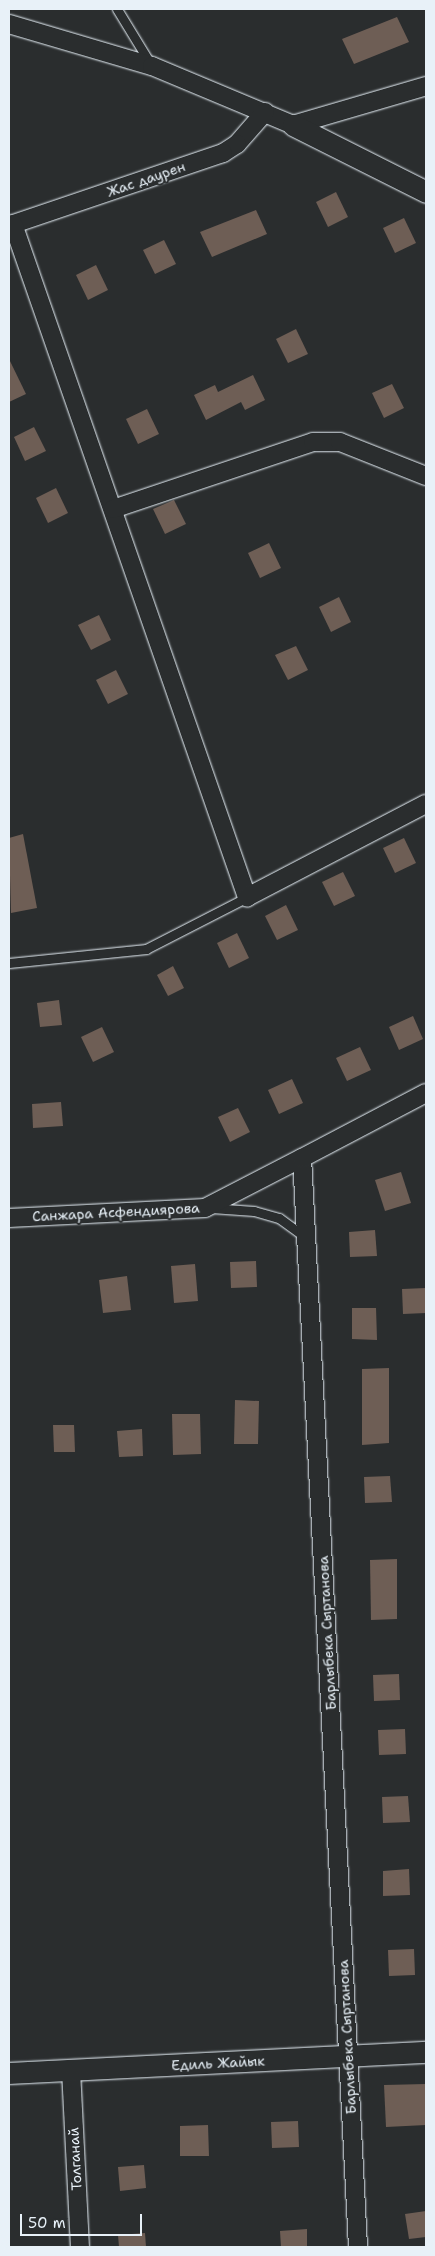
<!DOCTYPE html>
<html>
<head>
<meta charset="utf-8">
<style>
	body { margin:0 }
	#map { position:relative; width:435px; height:2256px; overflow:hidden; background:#2a2d2e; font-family:"Shantell Sans",sans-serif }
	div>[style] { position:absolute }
	.building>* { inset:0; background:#6e5e55 }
	.roads { filter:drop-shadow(0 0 1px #e8f1f8) drop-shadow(0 0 1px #e8f1f8) }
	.service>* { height:9px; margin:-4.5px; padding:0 4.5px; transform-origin:4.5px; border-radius:4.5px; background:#2a2d2e }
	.minor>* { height:18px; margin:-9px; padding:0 9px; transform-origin:9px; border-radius:9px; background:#2a2d2e }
	.tertiary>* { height:21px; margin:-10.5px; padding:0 10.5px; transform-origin:10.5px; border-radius:10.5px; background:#2a2d2e }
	span { translate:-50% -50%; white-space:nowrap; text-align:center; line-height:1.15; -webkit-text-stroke:4px #2a2d2e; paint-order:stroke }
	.street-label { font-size:14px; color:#e8f1f8 }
	.frame { position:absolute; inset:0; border:10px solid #e8f1f8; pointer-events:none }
	.scale { position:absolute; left:20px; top:2214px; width:122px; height:22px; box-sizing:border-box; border:2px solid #e8f1f8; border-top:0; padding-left:6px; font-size:15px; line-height:18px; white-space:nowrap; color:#e8f1f8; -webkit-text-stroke:4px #2a2d2e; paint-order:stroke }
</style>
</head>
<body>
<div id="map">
	<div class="building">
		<i style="clip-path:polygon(397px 17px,409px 42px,354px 64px,342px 39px)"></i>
		<i style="clip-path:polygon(336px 192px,348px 217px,328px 227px,316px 202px)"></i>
		<i style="clip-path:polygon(256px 210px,267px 234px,212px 257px,200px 232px)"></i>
		<i style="clip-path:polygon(404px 218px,416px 243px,395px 253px,383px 228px)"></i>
		<i style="clip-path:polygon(164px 240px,176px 264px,155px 274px,143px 250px)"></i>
		<i style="clip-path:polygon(96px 265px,108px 290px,88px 300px,76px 275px)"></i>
		<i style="clip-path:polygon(296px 329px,308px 354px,288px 363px,276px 339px)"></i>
		<i style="clip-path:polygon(9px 359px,26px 394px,9px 402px)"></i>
		<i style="clip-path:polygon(253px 375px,265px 400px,245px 410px,241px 402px,206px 420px,194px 395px,215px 385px,218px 392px)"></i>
		<i style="clip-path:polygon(392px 384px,404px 408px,384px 418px,372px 393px)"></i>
		<i style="clip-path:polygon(147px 409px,159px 434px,138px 444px,126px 419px)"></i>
		<i style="clip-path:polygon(34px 427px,46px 451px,25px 461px,14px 437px)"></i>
		<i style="clip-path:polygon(56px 488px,68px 513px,48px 523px,36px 498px)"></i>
		<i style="clip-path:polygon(174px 500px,186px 524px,165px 534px,153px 509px)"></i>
		<i style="clip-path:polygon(269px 543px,281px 568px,260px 578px,248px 553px)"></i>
		<i style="clip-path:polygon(339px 597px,351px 622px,331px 632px,319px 607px)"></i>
		<i style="clip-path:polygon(99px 615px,111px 640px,91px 650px,78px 625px)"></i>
		<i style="clip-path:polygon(296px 646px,308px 670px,288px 680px,275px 655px)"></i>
		<i style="clip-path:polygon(116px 670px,128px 694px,108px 704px,96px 680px)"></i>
		<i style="clip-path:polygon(23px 834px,37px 908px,11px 913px,9px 838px)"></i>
		<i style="clip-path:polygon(404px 838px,416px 863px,395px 873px,383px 848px)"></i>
		<i style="clip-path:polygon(343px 872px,355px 896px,334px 906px,322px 882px)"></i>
		<i style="clip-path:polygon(286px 905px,298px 930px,277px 940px,265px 916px)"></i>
		<i style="clip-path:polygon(237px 933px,249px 958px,229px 968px,217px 943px)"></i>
		<i style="clip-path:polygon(173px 966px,184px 988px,168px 996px,157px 975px)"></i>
		<i style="clip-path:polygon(59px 1000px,62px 1025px,40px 1027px,37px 1003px)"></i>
		<i style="clip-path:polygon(413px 1016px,423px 1039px,399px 1050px,389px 1027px)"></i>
		<i style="clip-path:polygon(102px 1027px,114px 1052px,93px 1062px,81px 1037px)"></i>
		<i style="clip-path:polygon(360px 1047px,371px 1070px,347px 1081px,336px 1058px)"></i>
		<i style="clip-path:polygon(292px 1079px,303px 1103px,279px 1114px,268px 1090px)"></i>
		<i style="clip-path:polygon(61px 1102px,63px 1126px,33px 1128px,32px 1104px)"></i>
		<i style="clip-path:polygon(238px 1108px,250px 1132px,230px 1142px,218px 1117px)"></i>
		<i style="clip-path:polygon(401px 1172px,411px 1203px,385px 1211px,375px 1180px)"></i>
		<i style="clip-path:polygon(375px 1230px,377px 1256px,350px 1257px,349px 1232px)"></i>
		<i style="clip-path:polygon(256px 1261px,257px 1287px,231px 1288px,230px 1262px)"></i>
		<i style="clip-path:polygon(195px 1264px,198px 1301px,174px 1303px,171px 1266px)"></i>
		<i style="clip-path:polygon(127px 1276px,131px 1310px,103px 1313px,99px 1280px)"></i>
		<i style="clip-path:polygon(426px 1288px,426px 1313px,403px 1314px,402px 1289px)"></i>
		<i style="clip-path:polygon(352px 1308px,376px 1308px,377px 1340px,352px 1339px)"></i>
		<i style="clip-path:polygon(389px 1368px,389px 1443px,362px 1445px,362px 1369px)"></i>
		<i style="clip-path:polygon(235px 1400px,259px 1401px,258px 1444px,234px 1444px)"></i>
		<i style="clip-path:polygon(172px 1414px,200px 1414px,201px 1454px,173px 1455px)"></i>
		<i style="clip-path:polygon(53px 1425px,74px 1425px,75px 1452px,54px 1452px)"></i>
		<i style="clip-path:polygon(142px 1429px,143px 1456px,119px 1457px,117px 1431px)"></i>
		<i style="clip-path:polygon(390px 1476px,392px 1502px,365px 1503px,364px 1477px)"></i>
		<i style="clip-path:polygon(397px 1559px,397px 1619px,371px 1620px,370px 1560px)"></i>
		<i style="clip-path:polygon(399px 1674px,400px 1700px,374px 1701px,373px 1675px)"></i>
		<i style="clip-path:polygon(405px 1729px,406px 1754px,379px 1755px,378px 1730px)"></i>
		<i style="clip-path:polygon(408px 1796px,410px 1822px,383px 1823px,382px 1797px)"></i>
		<i style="clip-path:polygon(409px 1869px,410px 1895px,383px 1896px,383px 1871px)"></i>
		<i style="clip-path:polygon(414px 1949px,415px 1975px,389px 1976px,388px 1950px)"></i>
		<i style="clip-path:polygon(426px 2084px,426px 2125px,386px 2127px,384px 2085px)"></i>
		<i style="clip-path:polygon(298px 2121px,299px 2147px,272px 2148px,271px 2122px)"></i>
		<i style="clip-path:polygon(208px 2125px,209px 2156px,180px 2156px,180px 2126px)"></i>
		<i style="clip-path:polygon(144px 2165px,146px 2188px,120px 2191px,118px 2167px)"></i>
		<i style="clip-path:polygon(426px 2211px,426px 2237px,409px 2239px,405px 2214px)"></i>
		<i style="clip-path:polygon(307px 2229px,307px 2247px,281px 2247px,280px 2231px)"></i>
		<i style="clip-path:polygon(145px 2233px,146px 2247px,119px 2247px,118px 2235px)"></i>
	</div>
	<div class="roads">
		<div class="service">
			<i style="left:117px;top:9px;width:63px;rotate:58.6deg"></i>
			<i style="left:9px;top:963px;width:138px;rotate:-5.8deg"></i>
			<i style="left:146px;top:949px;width:114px;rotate:-27.2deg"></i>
			<i style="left:211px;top:1208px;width:43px;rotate:4deg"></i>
			<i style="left:254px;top:1211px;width:26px;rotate:16deg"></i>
			<i style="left:279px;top:1218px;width:32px;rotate:36deg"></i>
		</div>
		<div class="minor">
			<i style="left:9px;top:24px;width:149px;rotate:16.4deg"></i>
			<i style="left:152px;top:66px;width:153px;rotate:22.7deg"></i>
			<i style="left:293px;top:125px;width:139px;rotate:-16.3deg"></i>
			<i style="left:265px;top:112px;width:43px;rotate:131.2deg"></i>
			<i style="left:237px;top:144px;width:17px;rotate:147deg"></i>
			<i style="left:223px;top:153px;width:222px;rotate:161.3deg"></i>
			<i style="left:13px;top:224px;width:713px;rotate:70.83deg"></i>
			<i style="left:247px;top:897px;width:202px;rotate:-27.5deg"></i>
			<i style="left:113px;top:509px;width:211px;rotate:-18.5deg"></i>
			<i style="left:313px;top:442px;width:27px"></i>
			<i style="left:340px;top:442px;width:92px;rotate:21.6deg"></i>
			<i style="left:9px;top:1218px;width:196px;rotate:-2.9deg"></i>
			<i style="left:205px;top:1208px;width:109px;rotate:-27.3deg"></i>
			<i style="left:71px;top:2070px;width:177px;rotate:87.1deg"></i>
			<i style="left:358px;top:2247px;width:1090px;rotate:-92.94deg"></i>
			<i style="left:302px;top:1158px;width:140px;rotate:-27.7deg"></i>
		</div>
		<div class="tertiary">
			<i style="left:293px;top:125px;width:149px;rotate:26.7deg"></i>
			<i style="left:9px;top:2073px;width:418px;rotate:-2.9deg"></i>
		</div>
	</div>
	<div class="street-label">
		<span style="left:146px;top:179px;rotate:-19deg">Жас даурен</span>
		<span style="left:116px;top:1212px;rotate:-3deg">Санжара Асфендиярова</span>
		<span style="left:327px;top:1633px;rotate:-93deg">Барлыбека Сыртанова</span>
		<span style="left:347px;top:2037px;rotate:-93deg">Барлыбека Сыртанова</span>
		<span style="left:218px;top:2063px;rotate:-3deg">Едиль Жайык</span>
		<span style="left:75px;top:2159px;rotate:-93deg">Толганай</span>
	</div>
	<div class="frame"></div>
	<div class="scale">50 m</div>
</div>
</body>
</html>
